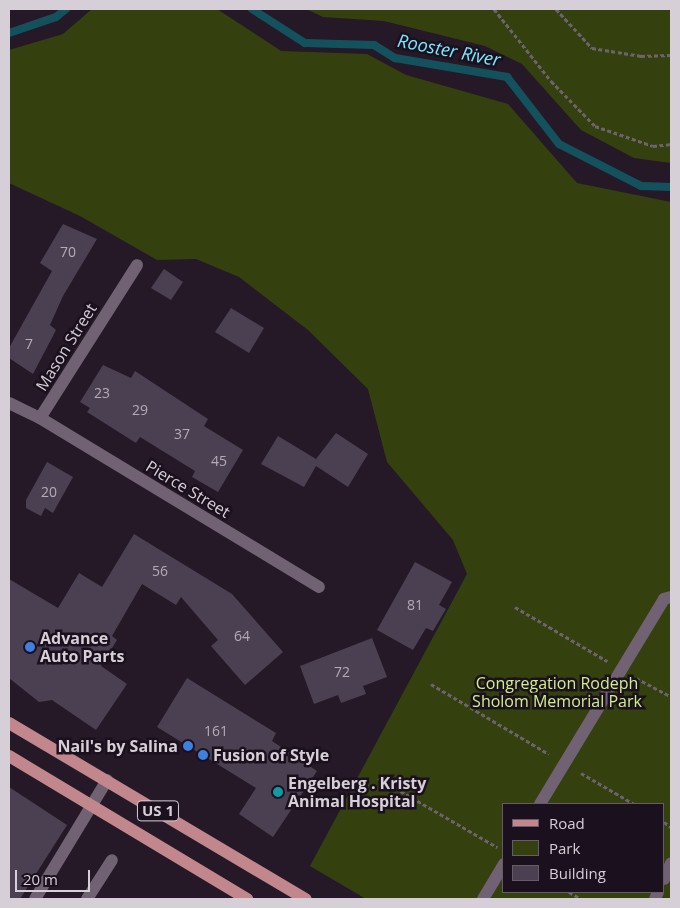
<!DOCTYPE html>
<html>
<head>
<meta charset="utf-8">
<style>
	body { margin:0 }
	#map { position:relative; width:680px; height:908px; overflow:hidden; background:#251927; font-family:"Open Sans",sans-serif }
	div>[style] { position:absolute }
	.green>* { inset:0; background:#34410f }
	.stream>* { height:8px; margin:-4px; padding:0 4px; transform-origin:4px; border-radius:4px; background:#13525d }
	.building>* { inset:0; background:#4b4052 }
	.path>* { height:3px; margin-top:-1.5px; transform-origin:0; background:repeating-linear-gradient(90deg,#6d636f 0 4px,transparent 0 6.5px) }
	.lane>* { height:12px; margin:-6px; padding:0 6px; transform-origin:6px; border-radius:6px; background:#716273 }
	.street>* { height:12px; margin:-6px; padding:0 6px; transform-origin:6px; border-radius:6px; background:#716273 }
	.primary>* { height:12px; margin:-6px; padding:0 6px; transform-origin:6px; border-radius:6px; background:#c1878c }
	.dots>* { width:14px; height:14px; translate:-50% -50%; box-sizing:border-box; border:2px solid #1b101d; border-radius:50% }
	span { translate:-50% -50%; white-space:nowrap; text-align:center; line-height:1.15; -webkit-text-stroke:5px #1b101d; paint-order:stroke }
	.number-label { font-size:14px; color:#b4abb6 }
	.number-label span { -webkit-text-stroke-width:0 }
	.shield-label span { padding:1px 4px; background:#1b101d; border:1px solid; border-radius:4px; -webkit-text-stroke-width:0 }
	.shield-label { font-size:15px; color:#d7cfd8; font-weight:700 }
	.street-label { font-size:16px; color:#d7cfd8 }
	.poi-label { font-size:16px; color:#d7cfd8; font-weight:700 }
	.left { translate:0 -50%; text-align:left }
	.right { translate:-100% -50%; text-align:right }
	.park-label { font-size:16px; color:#d1f087 }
	.water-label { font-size:18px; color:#76e9ff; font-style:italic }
	.frame { position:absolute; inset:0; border:10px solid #d7cfd8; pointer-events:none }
	.legend { position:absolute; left:502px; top:803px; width:162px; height:90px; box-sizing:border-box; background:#1b101d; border:1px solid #665c68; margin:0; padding:6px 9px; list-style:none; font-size:15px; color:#d7cfd8 }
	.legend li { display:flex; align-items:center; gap:10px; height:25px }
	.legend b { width:25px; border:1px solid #665c68 }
	.scale { position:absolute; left:15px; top:870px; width:75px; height:22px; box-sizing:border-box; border:2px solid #d7cfd8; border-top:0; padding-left:6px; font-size:15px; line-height:18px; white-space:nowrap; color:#d7cfd8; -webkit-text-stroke:4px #1b101d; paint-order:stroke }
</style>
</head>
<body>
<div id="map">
	<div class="green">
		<i style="clip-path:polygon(evenodd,92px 9px,217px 9px,281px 51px,367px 54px,406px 75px,508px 104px,577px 183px,671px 202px,671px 899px,366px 899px,310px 866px,467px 574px,453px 540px,387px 462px,368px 389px,308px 330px,239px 277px,196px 259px,157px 260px,80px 216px,9px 183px,9px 50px,63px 34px,92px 9px,504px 804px,664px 804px,664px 892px,504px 892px,504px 804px)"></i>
		<i style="clip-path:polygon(306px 9px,671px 9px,671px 163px,634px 158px,581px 130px,522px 64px,485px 46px,384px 21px,323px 17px)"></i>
	</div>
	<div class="stream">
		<i style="left:252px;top:9px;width:63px;rotate:32.7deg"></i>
		<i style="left:305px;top:43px;width:69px;rotate:1.7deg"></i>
		<i style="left:374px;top:45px;width:25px;rotate:32deg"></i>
		<i style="left:395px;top:58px;width:114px;rotate:9.6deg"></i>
		<i style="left:507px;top:77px;width:85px;rotate:52.2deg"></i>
		<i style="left:559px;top:144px;width:92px;rotate:27.1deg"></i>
		<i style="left:641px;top:186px;width:30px;rotate:2deg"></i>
		<i style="left:9px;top:33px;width:50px;rotate:-18.8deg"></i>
		<i style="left:56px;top:17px;width:13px;rotate:-39deg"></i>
	</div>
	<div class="building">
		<i style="clip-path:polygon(63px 224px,97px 239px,63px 296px,50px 325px,56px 330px,33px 374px,9px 358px,9px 348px,52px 271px,40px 263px)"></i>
		<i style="clip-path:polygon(164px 269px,183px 282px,171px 300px,151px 288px)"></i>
		<i style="clip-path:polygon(231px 308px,264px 328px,249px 353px,215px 332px)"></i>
		<i style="clip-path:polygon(103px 365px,131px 378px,135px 371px,208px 419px,204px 426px,243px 450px,218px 492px,192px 477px,195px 471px,140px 437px,136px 443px,87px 412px,90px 408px,80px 402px)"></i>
		<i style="clip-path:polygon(336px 433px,368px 454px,348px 487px,316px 466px,304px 487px,261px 464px,278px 436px,316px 459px)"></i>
		<i style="clip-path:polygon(47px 462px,73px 477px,53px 513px,45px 508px,41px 516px,26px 508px,26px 500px)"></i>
		<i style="clip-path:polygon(134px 534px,232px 594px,283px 652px,245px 685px,211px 646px,218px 640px,181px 597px,176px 605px,142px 584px,112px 636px,117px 640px,101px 666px,127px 684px,96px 730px,52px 700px,39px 702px,9px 678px,9px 579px,58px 608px,79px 573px,102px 587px)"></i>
		<i style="clip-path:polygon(415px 562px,452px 582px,439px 605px,446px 609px,433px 631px,426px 628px,413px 650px,377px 630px)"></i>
		<i style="clip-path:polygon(372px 638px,387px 677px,363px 686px,366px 694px,341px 703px,338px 695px,314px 704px,300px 666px)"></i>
		<i style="clip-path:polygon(187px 678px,276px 733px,272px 741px,317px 771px,273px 837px,239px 814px,256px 788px,157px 727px)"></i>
		<i style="clip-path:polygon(9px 787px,67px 825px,20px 899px,9px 899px)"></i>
	</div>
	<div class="path">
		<i style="left:494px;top:9px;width:92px;rotate:51.6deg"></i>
		<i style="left:551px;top:81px;width:63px;rotate:45.6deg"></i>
		<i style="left:595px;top:126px;width:61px;rotate:19deg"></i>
		<i style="left:653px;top:146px;width:18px;rotate:-6deg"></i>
		<i style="left:556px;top:9px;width:53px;rotate:47.3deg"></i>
		<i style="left:592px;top:48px;width:50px;rotate:9.3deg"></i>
		<i style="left:641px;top:56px;width:30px;rotate:-2deg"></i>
		<i style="left:515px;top:607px;width:107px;rotate:30.4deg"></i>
		<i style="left:636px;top:678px;width:40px;rotate:28deg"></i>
		<i style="left:431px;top:684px;width:137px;rotate:30.7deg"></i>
		<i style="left:581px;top:773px;width:61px;rotate:30.3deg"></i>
		<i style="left:378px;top:778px;width:138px;rotate:30.1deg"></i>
		<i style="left:664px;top:822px;width:9px;rotate:36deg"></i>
		<i style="left:569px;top:892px;width:14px;rotate:30deg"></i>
	</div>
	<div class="lane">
		<i style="left:540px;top:804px;width:240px;rotate:-58.8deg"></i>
		<i style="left:664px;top:599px;width:7px;rotate:-16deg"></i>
		<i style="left:664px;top:879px;width:17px;rotate:-66deg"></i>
		<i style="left:35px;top:899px;width:139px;rotate:-58.8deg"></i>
		<i style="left:87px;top:899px;width:46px;rotate:-57.3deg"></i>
		<i style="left:483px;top:899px;width:41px;rotate:-59deg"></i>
		<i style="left:655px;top:899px;width:8px;rotate:-67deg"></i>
	</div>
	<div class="street">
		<i style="left:9px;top:403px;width:34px;rotate:26deg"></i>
		<i style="left:40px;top:418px;width:181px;rotate:-57.6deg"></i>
		<i style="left:40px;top:418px;width:326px;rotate:31.2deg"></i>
	</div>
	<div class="primary">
		<i style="left:9px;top:723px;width:345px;rotate:30.7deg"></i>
		<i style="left:9px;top:756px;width:278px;rotate:31deg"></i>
	</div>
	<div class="dots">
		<i style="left:30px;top:647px;background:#3f7fe0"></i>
		<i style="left:188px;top:746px;background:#3f7fe0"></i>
		<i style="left:203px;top:755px;background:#3f7fe0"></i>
		<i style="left:278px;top:792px;background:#0f9aa8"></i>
	</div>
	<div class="number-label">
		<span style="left:68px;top:252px">70</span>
		<span style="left:29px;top:344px">7</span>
		<span style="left:102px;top:393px">23</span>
		<span style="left:140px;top:410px">29</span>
		<span style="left:182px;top:434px">37</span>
		<span style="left:219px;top:461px">45</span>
		<span style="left:49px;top:492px">20</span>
		<span style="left:160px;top:571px">56</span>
		<span style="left:415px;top:605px">81</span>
		<span style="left:242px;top:636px">64</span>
		<span style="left:342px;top:672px">72</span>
		<span style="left:216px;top:731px">161</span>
	</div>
	<div class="shield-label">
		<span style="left:158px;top:811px">US 1</span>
	</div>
	<div class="street-label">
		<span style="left:66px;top:347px;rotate:-58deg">Mason Street</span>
		<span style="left:188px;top:489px;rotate:31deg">Pierce Street</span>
	</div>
	<div class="poi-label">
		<span class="left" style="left:40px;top:647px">Advance<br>Auto Parts</span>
		<span class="right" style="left:178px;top:746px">Nail's by Salina</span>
		<span class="left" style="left:213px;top:755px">Fusion of Style</span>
		<span class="left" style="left:288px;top:792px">Engelberg . Kristy<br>Animal Hospital</span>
	</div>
	<div class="park-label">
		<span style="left:557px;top:692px">Congregation Rodeph<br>Sholom Memorial Park</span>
	</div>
	<div class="water-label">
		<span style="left:449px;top:50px;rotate:11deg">Rooster River</span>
	</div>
	<div class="frame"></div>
	<ul class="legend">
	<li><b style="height:6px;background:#c1878c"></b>Road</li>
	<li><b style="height:14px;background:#34410f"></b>Park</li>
	<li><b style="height:14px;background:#4b4052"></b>Building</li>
	</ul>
	<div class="scale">20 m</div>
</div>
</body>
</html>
